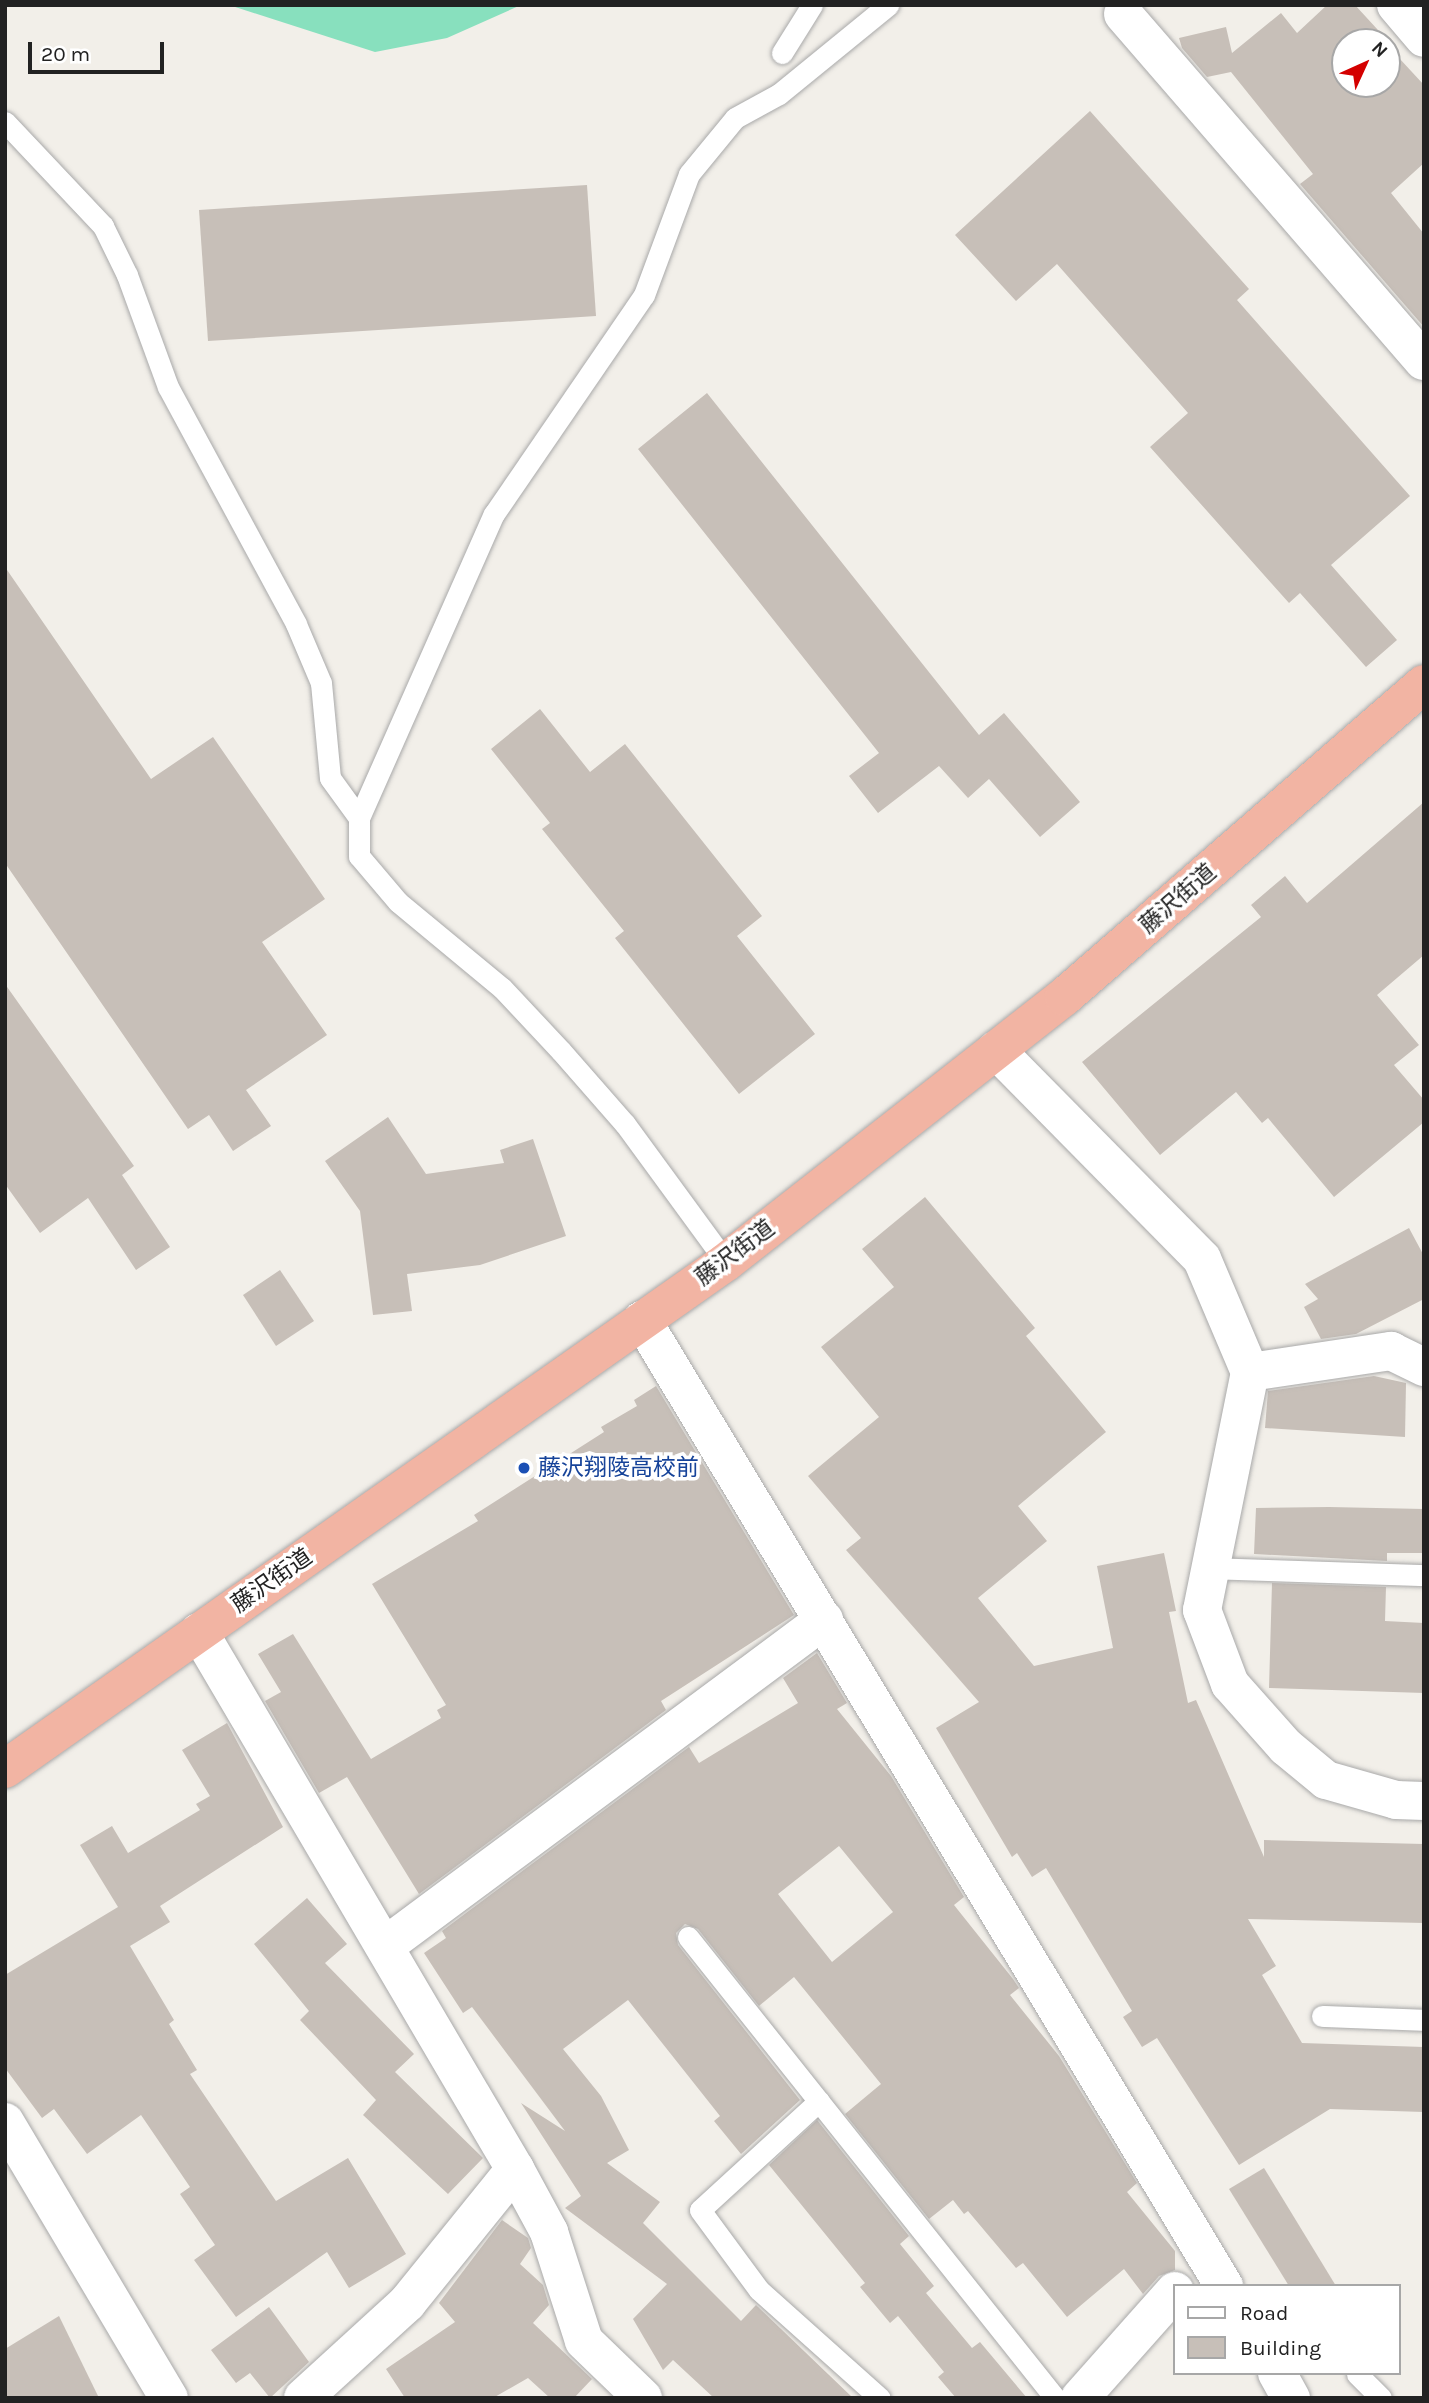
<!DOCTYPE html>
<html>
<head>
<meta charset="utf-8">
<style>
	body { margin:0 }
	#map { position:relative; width:1429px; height:2403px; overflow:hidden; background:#f2efe9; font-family:Karla,"Noto Sans JP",sans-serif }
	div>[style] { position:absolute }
	.pitch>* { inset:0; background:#88e0be }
	.building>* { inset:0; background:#c7bfb8 }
	.roads { filter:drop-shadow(0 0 2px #a9a9a9) drop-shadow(0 0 2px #a9a9a9) }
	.service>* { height:21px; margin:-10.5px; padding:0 10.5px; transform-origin:10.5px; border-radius:10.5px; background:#fff }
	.minor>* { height:38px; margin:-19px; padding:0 19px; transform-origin:19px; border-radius:19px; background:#fff }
	.trunk>* { height:38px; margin:-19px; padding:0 19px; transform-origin:19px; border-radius:19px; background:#f2b4a3 }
	.dots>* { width:19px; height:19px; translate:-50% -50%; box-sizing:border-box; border:4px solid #fff; border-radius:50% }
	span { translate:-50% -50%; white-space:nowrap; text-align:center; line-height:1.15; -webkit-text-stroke:7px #fff; paint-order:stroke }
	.street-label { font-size:23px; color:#222 }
	.transit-label { font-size:23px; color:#164399 }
	.left { translate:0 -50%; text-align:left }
	.frame { position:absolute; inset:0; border:7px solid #222; pointer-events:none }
	.legend { position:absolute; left:1173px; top:2284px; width:228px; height:91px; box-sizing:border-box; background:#fff; border:2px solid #a7a7a7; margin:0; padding:9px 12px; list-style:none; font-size:21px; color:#222 }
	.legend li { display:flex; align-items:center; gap:14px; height:35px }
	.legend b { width:35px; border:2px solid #a7a7a7 }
	.north { position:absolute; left:1331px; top:28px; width:70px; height:70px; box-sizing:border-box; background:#fff; border:2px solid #a7a7a7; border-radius:50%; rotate:45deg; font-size:19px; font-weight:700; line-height:28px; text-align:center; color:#222 }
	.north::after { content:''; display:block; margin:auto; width:24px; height:32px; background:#d40000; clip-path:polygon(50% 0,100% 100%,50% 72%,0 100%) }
	.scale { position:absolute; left:28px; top:42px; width:136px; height:32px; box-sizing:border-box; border:4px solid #222; border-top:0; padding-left:9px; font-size:21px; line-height:24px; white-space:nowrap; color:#222; -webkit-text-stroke:5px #fff; paint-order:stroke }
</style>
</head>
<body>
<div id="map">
	<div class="pitch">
		<i style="clip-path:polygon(229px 5px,521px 5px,447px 38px,375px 52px)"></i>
	</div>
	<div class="building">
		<i style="clip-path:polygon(1327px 5px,1355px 5px,1389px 42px,1345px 42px,1345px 84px,1387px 84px,1387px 45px,1424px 85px,1424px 163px,1391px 193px,1424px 234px,1424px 327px,1300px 184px,1313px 174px,1231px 72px,1207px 77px,1182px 48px,1179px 38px,1226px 27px,1232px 53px,1281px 13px,1297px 33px)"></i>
		<i style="clip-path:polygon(1090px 111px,1249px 289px,1237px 300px,1410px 496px,1331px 565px,1397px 640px,1366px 667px,1300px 593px,1289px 603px,1150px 447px,1188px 413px,1057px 264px,1016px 301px,955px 235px)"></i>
		<i style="clip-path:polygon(587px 185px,596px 316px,208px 341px,199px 210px)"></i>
		<i style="clip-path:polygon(707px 393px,979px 735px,1004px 713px,1080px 802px,1040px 837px,989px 779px,968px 798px,939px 766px,878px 813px,849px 776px,879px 753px,638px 449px)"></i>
		<i style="clip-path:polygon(5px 567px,151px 779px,213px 737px,325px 899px,262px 942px,327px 1035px,246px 1090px,271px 1126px,233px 1151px,209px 1115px,188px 1129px,5px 863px)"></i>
		<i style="clip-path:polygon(540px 709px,590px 772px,625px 744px,762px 916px,737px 936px,815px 1034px,739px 1094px,615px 938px,624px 931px,542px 829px,550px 823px,491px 749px)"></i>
		<i style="clip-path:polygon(1424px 802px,1424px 955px,1377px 995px,1419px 1045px,1394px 1065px,1424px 1100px,1424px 1122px,1334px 1197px,1268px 1118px,1262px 1123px,1236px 1092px,1160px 1155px,1082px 1062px,1261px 917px,1251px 905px,1285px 876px,1307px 903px)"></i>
		<i style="clip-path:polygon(5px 984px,134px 1166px,122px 1175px,170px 1247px,136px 1270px,88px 1198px,40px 1233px,5px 1184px)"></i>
		<i style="clip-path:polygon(388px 1117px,426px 1174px,504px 1163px,500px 1150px,533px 1139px,566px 1236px,480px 1265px,407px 1274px,412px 1311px,373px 1315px,360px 1211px,325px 1161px)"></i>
		<i style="clip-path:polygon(925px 1197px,1035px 1328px,1026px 1336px,1106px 1432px,1018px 1506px,1047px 1541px,978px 1598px,1034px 1666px,1113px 1648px,1097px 1566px,1164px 1553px,1176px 1611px,1169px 1612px,1188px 1703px,1196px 1700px,1264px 1857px,1264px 1840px,1424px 1844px,1424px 1923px,1248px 1919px,1276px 1966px,1262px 1975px,1302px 2043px,1424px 2047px,1424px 2112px,1330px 2109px,1239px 2165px,1157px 2038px,1142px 2047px,1123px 2017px,1132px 2011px,1046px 1868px,1032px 1877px,1017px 1853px,1012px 1857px,936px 1728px,979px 1702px,846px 1550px,861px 1538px,808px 1476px,879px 1417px,821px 1347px,894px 1287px,862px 1249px)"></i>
		<i style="clip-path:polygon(1409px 1228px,1424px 1256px,1424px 1299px,1356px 1334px,1321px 1339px,1304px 1307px,1318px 1299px,1305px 1284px)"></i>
		<i style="clip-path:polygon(280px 1270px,314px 1321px,276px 1346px,243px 1295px)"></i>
		<i style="clip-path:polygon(1374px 1376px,1406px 1383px,1405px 1437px,1265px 1428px,1268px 1391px)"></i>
		<i style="clip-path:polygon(656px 1386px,794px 1615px,661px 1701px,666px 1710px,419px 1894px,347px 1777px,319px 1793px,265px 1701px,281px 1692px,258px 1654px,293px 1634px,371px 1759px,441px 1718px,437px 1710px,446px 1705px,372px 1584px,478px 1521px,474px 1515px,604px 1432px,601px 1427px,637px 1406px,634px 1400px)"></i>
		<i style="clip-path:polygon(1329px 1507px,1424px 1509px,1424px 1553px,1387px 1553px,1387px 1561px,1254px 1554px,1256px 1508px)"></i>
		<i style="clip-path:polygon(1272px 1583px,1386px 1587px,1385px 1621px,1424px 1623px,1424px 1693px,1269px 1688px)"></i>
		<i style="clip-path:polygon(evenodd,817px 1653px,847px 1703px,837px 1709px,891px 1776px,964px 1897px,954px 1905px,1013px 1979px,1019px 1988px,1010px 1995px,1059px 2056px,1137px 2183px,1127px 2192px,1175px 2251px,1175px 2270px,1159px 2276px,1143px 2294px,1124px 2269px,1067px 2317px,1023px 2263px,1016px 2268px,968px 2211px,964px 2214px,953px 2200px,929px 2219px,845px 2114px,881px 2084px,794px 1977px,759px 2006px,698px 1929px,685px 1924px,676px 1933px,678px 1945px,800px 2100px,741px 2154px,714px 2121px,720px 2116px,628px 2000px,563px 2049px,601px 2096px,629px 2150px,607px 2163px,660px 2202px,643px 2223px,741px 2321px,756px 2305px,853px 2398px,714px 2398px,673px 2360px,663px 2370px,633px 2319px,667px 2284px,565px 2208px,581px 2196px,521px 2103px,565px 2131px,472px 2007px,463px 2013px,424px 1953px,446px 1938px,442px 1931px,689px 1747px,699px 1763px,798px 1703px,783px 1678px,817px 1653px,839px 1846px,893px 1912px,832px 1962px,778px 1894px,839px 1846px)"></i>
		<i style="clip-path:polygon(227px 1723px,283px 1827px,160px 1906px,170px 1922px,130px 1946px,174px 2020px,169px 2024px,197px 2070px,190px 2074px,276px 2201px,348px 2158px,406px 2254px,349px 2288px,327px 2252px,236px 2317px,194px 2260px,215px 2245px,180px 2194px,190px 2187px,141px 2115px,87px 2154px,54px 2109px,42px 2118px,5px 2068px,5px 1975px,118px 1907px,80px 1845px,112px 1826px,128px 1853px,200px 1810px,196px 1804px,210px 1796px,182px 1750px)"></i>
		<i style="clip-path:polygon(307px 1898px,347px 1944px,325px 1963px,414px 2054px,395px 2072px,483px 2158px,448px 2194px,363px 2115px,376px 2100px,300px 2020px,309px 2011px,254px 1944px)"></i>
		<i style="clip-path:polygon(817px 2120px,909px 2236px,900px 2244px,934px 2286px,926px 2293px,972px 2348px,980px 2342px,1027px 2398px,956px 2398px,938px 2377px,944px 2372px,898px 2316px,890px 2323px,860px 2287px,865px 2283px,769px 2165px)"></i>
		<i style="clip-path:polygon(1264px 2168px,1336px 2286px,1289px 2286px,1229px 2189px)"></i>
		<i style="clip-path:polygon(502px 2220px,528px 2238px,531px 2248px,520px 2264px,543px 2285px,549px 2305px,533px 2323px,592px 2379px,574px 2398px,550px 2398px,528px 2378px,493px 2398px,405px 2398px,386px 2369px,455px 2322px,439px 2303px)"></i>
		<i style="clip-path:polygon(269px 2307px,309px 2362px,270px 2398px,250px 2373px,236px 2383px,211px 2350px)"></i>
		<i style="clip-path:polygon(59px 2316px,99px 2398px,5px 2398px,5px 2349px)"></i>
	</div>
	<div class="roads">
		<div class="service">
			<i style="left:782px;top:53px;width:57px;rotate:-58deg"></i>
			<i style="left:5px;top:122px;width:143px;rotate:46.7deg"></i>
			<i style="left:103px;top:226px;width:55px;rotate:63.9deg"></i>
			<i style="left:127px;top:275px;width:119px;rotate:69.9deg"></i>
			<i style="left:168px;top:387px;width:269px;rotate:61.6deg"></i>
			<i style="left:296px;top:624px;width:64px;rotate:67deg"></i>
			<i style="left:321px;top:683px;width:95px;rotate:84.6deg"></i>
			<i style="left:330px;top:778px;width:49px;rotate:54.1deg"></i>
			<i style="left:359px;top:818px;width:38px;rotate:90deg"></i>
			<i style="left:359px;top:856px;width:60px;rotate:49.7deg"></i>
			<i style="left:398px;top:902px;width:135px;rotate:39.6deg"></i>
			<i style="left:502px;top:988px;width:86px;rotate:46.9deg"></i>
			<i style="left:561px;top:1051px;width:97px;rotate:48.8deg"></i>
			<i style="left:625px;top:1124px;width:171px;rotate:53.8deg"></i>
			<i style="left:359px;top:818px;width:333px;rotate:-66.1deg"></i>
			<i style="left:494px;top:514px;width:265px;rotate:-55.6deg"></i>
			<i style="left:644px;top:295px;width:129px;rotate:-69.6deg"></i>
			<i style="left:689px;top:174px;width:72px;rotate:-50.6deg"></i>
			<i style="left:735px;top:118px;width:50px;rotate:-28.6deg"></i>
			<i style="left:779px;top:94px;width:141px;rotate:-39.2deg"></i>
			<i style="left:1210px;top:1568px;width:214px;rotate:1.9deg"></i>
			<i style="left:688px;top:1937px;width:589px;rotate:51.48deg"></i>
			<i style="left:1322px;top:2016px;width:102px;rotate:2.2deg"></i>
			<i style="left:819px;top:2101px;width:161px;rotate:137.5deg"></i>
			<i style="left:700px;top:2210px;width:99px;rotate:53.6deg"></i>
			<i style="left:759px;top:2290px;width:162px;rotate:41.8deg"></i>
			<i style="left:1357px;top:2374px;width:34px;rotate:45deg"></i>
		</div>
		<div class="minor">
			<i style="left:1396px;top:5px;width:43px;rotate:49.7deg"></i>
			<i style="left:1123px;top:14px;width:459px;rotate:49.1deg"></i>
			<i style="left:996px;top:1050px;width:293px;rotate:45.4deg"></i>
			<i style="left:1202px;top:1259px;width:123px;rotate:67deg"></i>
			<i style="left:1250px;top:1372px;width:243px;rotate:101.4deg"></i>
			<i style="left:1202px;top:1610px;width:79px;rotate:69.3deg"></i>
			<i style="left:1230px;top:1684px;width:84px;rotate:48.4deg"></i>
			<i style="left:1286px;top:1747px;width:52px;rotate:39.5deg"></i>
			<i style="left:1326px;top:1780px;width:73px;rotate:15.9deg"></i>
			<i style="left:1396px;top:1800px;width:28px;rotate:2deg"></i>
			<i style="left:642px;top:1320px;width:1128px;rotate:58.93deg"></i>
			<i style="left:1250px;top:1372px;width:143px;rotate:-8.5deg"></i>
			<i style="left:1391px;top:1351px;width:37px;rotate:26deg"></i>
			<i style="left:199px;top:1632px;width:623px;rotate:59.53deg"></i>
			<i style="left:515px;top:2169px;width:72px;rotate:61.6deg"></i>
			<i style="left:549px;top:2232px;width:114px;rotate:72.2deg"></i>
			<i style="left:584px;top:2341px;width:82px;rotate:44deg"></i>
			<i style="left:385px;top:1946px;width:547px;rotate:-36.6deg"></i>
			<i style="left:5px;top:2122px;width:321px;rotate:59.3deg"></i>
			<i style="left:1277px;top:2373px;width:29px;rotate:61deg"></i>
			<i style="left:303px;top:2398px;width:141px;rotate:-42.4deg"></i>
			<i style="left:407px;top:2303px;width:172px;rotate:-51.1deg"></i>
			<i style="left:1080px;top:2398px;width:143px;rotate:-48.4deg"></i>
		</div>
		<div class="trunk">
			<i style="left:5px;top:1769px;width:881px;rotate:-35.11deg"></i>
			<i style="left:726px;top:1262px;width:429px;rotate:-38.1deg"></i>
			<i style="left:1064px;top:997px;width:477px;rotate:-41deg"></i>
		</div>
	</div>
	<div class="dots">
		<i style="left:524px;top:1468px;background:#1a4fb4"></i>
	</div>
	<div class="street-label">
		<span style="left:1178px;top:899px;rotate:-41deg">藤沢街道</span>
		<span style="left:735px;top:1253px;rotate:-37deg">藤沢街道</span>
		<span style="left:272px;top:1581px;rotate:-35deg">藤沢街道</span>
	</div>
	<div class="transit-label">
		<span class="left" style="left:538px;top:1468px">藤沢翔陵高校前</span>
	</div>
	<div class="frame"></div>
	<ul class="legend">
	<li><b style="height:9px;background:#fff"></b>Road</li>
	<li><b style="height:19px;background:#c7bfb8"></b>Building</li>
	</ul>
	<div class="north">N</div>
	<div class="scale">20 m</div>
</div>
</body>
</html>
